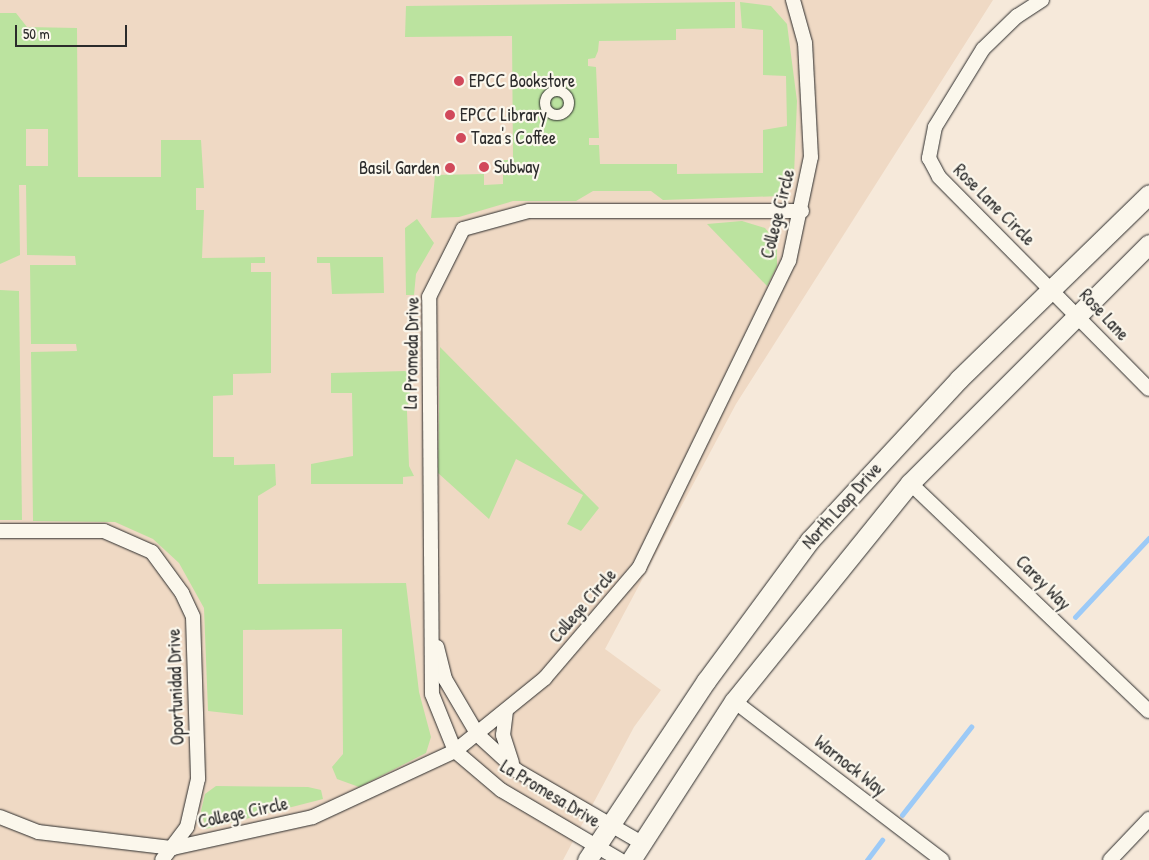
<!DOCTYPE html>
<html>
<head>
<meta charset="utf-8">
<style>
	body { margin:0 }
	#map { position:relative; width:1149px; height:860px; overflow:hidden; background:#f6e9da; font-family:"Patrick Hand",sans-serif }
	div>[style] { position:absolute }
	.built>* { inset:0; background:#efd9c4 }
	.green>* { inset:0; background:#bbe39f }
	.stream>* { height:4.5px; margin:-2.25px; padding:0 2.25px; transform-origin:2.25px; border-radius:2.25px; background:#9ccaf7 }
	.roads { filter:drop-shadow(0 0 1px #2b2b2b) drop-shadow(0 0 1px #2b2b2b) }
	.pedestrian>* { height:10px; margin:-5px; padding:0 5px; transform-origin:5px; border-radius:5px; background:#fbf7ec }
	.pedestrian>.ring { margin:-5px; padding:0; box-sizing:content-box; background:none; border:10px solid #fbf7ec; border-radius:50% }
	.minor>* { height:14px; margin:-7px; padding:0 7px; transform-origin:7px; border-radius:7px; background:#fbf7ec }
	.secondary>* { height:19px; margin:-9.5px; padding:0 9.5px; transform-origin:9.5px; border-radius:9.5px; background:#fbf7ec }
	.dots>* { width:14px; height:14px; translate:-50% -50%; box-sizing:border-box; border:2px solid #fbf7ec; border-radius:50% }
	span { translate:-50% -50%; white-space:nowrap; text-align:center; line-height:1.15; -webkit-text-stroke:4.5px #fbf7ec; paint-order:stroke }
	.poi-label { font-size:18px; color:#2b2b2b }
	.left { translate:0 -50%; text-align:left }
	.right { translate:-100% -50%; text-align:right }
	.street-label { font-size:18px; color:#2b2b2b }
	.scale { position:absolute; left:15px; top:25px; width:112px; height:22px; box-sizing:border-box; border:2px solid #2b2b2b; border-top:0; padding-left:6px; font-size:15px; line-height:18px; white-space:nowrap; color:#2b2b2b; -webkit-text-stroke:4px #fbf7ec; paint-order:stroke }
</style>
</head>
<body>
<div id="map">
	<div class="built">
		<i style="clip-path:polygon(0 0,993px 0,736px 404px,605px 649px,661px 690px,634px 727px,563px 860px,0 860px)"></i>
	</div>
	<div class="green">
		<i style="clip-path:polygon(735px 2px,735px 28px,676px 29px,676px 40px,599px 41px,598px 51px,595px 58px,588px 59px,588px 66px,596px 67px,599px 138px,589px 138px,589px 145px,599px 145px,600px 164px,677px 164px,677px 174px,763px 173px,763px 130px,787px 126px,786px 76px,763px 75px,763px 30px,742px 28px,740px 2px,771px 6px,787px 24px,797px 101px,794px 175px,782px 196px,663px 200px,651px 191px,593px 191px,576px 201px,513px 201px,459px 217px,431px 218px,435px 175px,484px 174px,484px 185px,503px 184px,503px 160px,513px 160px,512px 36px,405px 37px,406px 6px)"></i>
		<i style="clip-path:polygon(evenodd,0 13px,16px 13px,27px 27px,77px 28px,78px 177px,161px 177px,161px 140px,201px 140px,204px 188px,196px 188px,196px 210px,204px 210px,202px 258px,265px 257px,265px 263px,251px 263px,251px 272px,271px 272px,271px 373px,233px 374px,233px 395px,213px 396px,213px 457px,234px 457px,234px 465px,275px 464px,276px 485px,258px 496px,258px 584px,406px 583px,419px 692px,431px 737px,426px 753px,359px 787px,337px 779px,332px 767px,343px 754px,342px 629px,243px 630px,243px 715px,208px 711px,204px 608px,179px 563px,153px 539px,115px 522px,33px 521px,31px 352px,77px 351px,76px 344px,31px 344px,30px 265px,76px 265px,75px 256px,27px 255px,26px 185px,19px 185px,20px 255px,0 264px,0 13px,26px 129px,48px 129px,48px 166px,26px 166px,26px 129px)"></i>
		<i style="clip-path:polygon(417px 219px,434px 243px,416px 274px,414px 295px,406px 295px,405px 228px)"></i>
		<i style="clip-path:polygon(742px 221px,765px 228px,777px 243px,777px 266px,767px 286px,707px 224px)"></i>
		<i style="clip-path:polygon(317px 257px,383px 257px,384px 293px,332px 294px,330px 263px,317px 263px)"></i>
		<i style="clip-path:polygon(0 290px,19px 291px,22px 520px,0 520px)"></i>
		<i style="clip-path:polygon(440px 347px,599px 508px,581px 531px,567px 524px,583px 495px,516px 459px,489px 519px,438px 473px)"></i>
		<i style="clip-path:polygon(406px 371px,412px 382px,407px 411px,409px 466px,414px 476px,403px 477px,403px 484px,311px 484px,311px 464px,353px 456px,352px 393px,331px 393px,331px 373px)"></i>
		<i style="clip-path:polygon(216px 786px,308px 787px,321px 790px,323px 799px,206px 829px,201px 811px,205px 794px)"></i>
	</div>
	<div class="stream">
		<i style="left:1075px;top:617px;width:108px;rotate:-46.9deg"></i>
		<i style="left:902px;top:815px;width:112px;rotate:-51.9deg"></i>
		<i style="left:867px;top:860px;width:25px;rotate:-53deg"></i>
	</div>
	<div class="roads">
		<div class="pedestrian">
			<i class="ring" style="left:545px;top:91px;width:14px;height:14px"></i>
		</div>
		<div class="minor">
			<i style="left:1042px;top:0;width:30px;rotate:147deg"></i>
			<i style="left:1017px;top:16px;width:47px;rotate:135.9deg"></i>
			<i style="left:983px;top:49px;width:92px;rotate:121.6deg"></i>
			<i style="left:935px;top:127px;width:32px;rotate:101deg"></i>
			<i style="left:929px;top:158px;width:21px;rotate:62deg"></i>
			<i style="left:939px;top:177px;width:298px;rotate:45.3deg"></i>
			<i style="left:910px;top:483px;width:330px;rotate:43.7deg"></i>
			<i style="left:0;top:531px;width:104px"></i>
			<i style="left:104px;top:531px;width:52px;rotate:23.6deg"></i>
			<i style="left:152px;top:552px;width:51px;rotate:53.8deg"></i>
			<i style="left:182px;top:593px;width:26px;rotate:65deg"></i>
			<i style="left:193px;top:617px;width:162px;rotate:88.2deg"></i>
			<i style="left:198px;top:779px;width:49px;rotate:102.9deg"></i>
			<i style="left:187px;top:827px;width:41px;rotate:127.1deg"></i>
			<i style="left:437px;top:647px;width:33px;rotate:76deg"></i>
			<i style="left:445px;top:679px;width:65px;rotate:59.5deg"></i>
			<i style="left:478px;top:735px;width:52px;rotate:42.6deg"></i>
			<i style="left:516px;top:770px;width:146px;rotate:30.1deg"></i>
			<i style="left:734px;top:701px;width:262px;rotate:37.4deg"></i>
			<i style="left:506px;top:711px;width:24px;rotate:97deg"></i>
			<i style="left:503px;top:735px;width:29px;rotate:72deg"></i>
			<i style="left:0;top:817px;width:41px;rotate:21.5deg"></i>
			<i style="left:38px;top:832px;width:136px;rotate:6.8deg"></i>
			<i style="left:173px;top:848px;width:143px;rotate:-12.5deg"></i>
			<i style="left:313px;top:817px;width:157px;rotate:-24.9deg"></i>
			<i style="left:455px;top:751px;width:116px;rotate:-39deg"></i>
			<i style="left:545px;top:678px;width:145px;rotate:-49.5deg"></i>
			<i style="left:639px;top:568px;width:342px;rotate:-64deg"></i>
			<i style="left:789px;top:261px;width:106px;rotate:-78.1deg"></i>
			<i style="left:811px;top:157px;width:114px;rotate:-93deg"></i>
			<i style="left:805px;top:43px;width:45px;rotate:-105.6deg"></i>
			<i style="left:620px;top:860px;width:138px;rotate:-149.5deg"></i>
			<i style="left:501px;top:790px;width:60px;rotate:-139.7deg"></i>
			<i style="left:455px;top:751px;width:61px;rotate:-112deg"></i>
			<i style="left:432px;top:694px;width:397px;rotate:-90.4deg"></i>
			<i style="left:429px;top:297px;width:76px;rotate:-63.4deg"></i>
			<i style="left:463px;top:229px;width:68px;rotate:-15.3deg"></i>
			<i style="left:529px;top:211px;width:273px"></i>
			<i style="left:1110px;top:860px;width:57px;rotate:-46.4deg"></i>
		</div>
		<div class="secondary">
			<i style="left:587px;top:860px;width:215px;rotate:-56.4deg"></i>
			<i style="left:706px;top:681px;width:175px;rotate:-53.6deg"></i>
			<i style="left:810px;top:540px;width:219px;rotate:-47.2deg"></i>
			<i style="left:959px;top:379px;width:265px;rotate:-44.2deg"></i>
			<i style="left:631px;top:860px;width:189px;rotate:-57.1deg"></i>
			<i style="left:734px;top:701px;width:280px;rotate:-51.1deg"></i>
			<i style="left:910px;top:483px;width:338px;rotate:-45deg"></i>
		</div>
	</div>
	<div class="dots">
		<i style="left:459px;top:81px;background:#d1495b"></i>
		<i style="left:450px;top:115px;background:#d1495b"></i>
		<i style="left:461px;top:138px;background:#d1495b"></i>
		<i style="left:484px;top:167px;background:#d1495b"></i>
		<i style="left:450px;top:168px;background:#d1495b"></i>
	</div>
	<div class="poi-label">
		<span class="left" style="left:469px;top:81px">EPCC Bookstore</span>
		<span class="left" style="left:460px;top:115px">EPCC Library</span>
		<span class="left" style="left:471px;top:138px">Taza's Coffee</span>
		<span class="left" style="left:494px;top:167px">Subway</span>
		<span class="right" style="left:440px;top:168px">Basil Garden</span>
	</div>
	<div class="street-label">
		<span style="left:994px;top:205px;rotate:45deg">Rose Lane Circle</span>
		<span style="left:778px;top:214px;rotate:-76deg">College Circle</span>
		<span style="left:1104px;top:315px;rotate:47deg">Rose Lane</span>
		<span style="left:412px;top:353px;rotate:-89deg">La Promeda Drive</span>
		<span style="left:842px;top:506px;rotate:-48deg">North Loop Drive</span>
		<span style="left:1043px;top:583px;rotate:45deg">Carey Way</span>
		<span style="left:583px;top:606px;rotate:-49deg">College Circle</span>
		<span style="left:176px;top:687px;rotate:-92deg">Oportunidad Drive</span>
		<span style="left:850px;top:766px;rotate:38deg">Warnock Way</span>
		<span style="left:550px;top:794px;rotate:31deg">La Promesa Drive</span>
		<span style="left:243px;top:813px;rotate:-12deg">College Circle</span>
	</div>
	<div class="scale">50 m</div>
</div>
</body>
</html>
